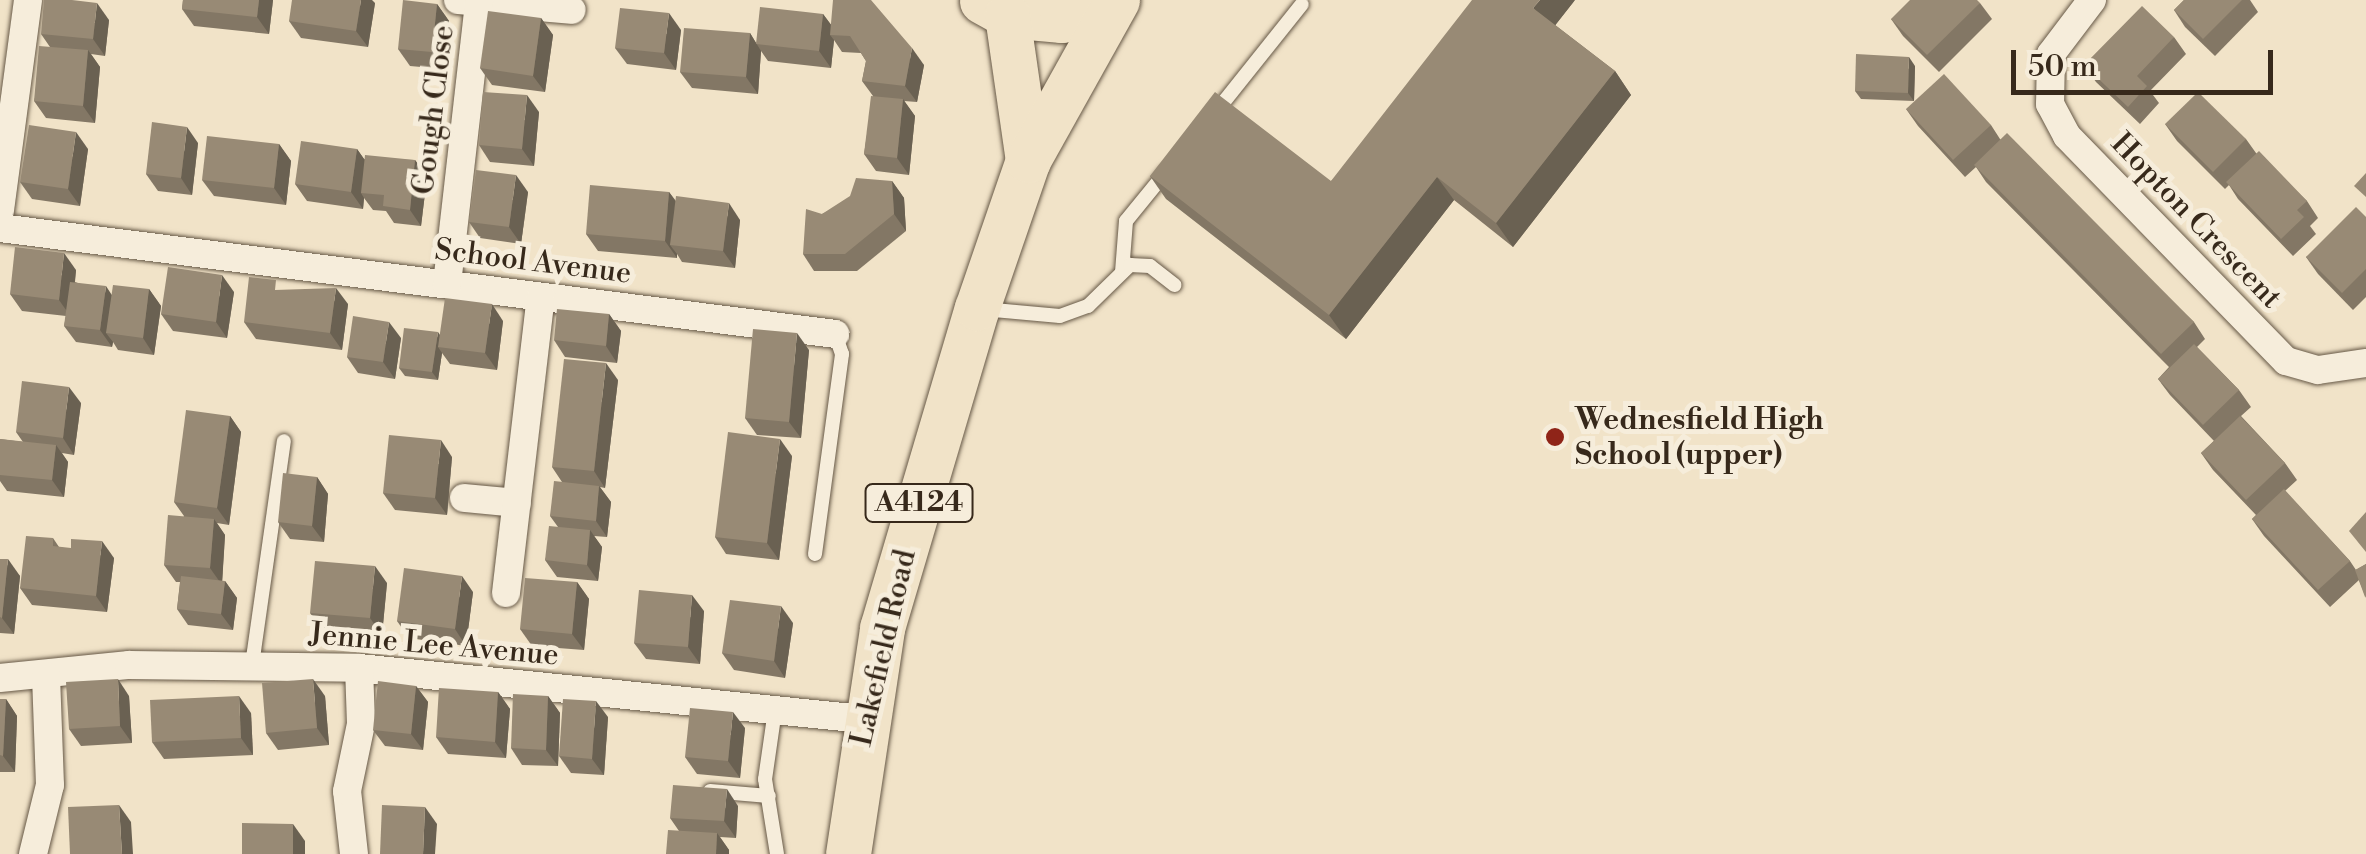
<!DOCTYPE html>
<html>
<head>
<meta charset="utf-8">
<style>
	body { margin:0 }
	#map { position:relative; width:2366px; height:854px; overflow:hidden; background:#f1e3c8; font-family:"Libre Bodoni",serif }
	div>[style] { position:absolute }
	.roads { filter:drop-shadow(0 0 2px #665846) drop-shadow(0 0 2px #665846) }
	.service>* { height:14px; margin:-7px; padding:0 7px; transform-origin:7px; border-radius:7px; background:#f6eddb }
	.minor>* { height:28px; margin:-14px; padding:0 14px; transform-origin:14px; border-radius:14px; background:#f6eddb }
	.primary>* { height:45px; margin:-22.5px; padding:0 22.5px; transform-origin:22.5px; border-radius:22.5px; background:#f1e3c8 }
	.wall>* { inset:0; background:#837765 }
	.shaded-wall>* { inset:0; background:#6a6152 }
	.building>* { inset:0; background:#988a75 }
	.dots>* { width:28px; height:28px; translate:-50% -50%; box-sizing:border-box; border:5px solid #f6eddb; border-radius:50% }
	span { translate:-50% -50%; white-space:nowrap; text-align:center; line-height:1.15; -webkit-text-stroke:10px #f6eddb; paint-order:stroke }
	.shield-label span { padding:2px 8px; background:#f6eddb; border:2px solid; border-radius:8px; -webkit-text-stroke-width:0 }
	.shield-label { font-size:28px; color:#37291b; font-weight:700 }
	.street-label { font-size:30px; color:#37291b }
	.poi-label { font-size:30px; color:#37291b; font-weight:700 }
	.left { translate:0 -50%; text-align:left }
	.scale { position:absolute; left:2011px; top:50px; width:262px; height:45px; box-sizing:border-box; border:5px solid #37291b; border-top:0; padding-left:12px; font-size:30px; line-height:35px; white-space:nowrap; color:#37291b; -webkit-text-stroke:8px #f6eddb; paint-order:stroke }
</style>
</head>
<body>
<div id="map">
	<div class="roads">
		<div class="service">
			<i style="left:1215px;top:113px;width:139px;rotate:-51.4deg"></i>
			<i style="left:1122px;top:272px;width:51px;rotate:-85.5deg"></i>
			<i style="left:1126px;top:221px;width:63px;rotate:-50.8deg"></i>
			<i style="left:983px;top:309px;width:77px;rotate:5.2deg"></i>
			<i style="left:1060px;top:316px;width:30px;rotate:-20deg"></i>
			<i style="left:1088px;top:306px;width:59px;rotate:-44.3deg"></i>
			<i style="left:1130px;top:265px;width:20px;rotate:3deg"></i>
			<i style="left:1150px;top:266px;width:31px;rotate:38deg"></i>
			<i style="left:815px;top:554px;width:202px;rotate:-82.3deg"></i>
			<i style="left:842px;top:354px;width:21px;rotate:-109deg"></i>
			<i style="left:252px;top:665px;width:226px;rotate:-81.9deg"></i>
			<i style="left:775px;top:710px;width:70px;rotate:98.2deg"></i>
			<i style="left:765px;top:779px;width:76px;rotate:80.9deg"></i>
			<i style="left:710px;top:791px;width:59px;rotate:4.8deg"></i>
		</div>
		<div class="minor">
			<i style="left:458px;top:0;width:114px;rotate:5deg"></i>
			<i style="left:2092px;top:0;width:68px;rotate:127.2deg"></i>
			<i style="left:2051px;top:54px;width:50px;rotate:91.1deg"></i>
			<i style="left:2050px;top:104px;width:36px;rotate:62deg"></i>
			<i style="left:2067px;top:136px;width:314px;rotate:45.8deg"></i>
			<i style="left:2286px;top:361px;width:33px;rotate:16deg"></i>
			<i style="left:2318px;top:370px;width:49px;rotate:-8.3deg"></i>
			<i style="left:0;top:210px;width:212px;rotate:-82.4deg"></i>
			<i style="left:0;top:228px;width:842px;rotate:7.23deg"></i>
			<i style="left:447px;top:284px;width:283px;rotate:-83.5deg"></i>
			<i style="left:464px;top:498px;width:53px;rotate:5.4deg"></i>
			<i style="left:506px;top:593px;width:298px;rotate:-83.3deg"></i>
			<i style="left:0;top:678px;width:130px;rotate:-5.8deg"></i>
			<i style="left:129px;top:665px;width:230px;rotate:0.7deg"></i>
			<i style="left:359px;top:668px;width:507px;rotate:5.78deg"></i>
			<i style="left:33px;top:854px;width:71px;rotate:-76.2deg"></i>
			<i style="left:50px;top:785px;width:109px;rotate:-92.1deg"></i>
			<i style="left:354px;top:854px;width:63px;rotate:-96.3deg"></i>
			<i style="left:347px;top:791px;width:68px;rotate:-78.2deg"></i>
			<i style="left:361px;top:724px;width:56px;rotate:-92deg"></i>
		</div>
		<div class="primary">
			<i style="left:982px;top:1px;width:29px;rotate:29deg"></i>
			<i style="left:1007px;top:15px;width:55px;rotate:5.2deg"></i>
			<i style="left:1062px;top:20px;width:58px;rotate:-20.3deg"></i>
			<i style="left:1007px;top:15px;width:147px;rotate:81.8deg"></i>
			<i style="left:848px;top:854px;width:229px;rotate:-81.4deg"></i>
			<i style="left:882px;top:628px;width:334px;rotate:-73.5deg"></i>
			<i style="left:977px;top:308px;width:157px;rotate:-71deg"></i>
			<i style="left:1028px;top:160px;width:183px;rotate:-60.9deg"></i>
		</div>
	</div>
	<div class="wall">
		<i style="clip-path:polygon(183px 0,273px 0,269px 34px,194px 26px,182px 9px)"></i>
		<i style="clip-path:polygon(1575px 0,1555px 25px,1615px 71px,1631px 95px,1513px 247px,1454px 200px,1346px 339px,1166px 199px,1150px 176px,1331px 181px)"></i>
		<i style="clip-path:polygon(2184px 0,2250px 0,2258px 12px,2215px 56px,2185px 27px,2174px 10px)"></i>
		<i style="clip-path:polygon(375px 3px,368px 47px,301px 38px,289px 21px)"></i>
		<i style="clip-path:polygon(1980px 3px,1992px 19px,1939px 72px,1903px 36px,1891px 19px)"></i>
		<i style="clip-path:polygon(437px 4px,449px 21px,444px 69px,410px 66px,398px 49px)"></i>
		<i style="clip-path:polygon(823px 14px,831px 25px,924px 65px,917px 102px,904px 101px,915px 116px,909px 175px,876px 171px,864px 154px,873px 96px,862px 81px,866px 61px,861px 53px,842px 52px,834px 40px,831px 68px,768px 61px,761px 51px,758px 94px,692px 88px,680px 72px,750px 33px,756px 43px)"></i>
		<i style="clip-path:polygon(541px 18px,553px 35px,545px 92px,492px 85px,480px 68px)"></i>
		<i style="clip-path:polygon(109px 20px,105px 56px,91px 54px,100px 67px,95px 123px,46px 118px,34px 101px,50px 47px,41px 34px)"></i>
		<i style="clip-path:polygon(681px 30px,676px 70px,627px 64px,615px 48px)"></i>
		<i style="clip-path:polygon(2174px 37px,2186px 54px,2150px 91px,2159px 103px,2140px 124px,2096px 82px,2084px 65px)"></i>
		<i style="clip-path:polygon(1915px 66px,1914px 101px,1861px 99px,1855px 91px)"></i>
		<i style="clip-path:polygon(1906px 109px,1991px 125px,2000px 139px,2194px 322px,2205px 339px,2197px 347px,2239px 390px,2251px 407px,2241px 416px,2285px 463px,2297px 480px,2285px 491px,2350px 561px,2356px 570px,2366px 564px,2366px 598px,2359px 580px,2330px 607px,2264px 536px,2252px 519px,2256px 515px,2213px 470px,2201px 453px,2214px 441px,2170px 395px,2158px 379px,2169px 367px,1986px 182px,1976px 167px,1965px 177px,1918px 126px)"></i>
		<i style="clip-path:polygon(539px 112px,534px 166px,490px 162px,479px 145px)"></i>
		<i style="clip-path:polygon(2165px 124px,2246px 139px,2256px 153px,2307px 201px,2318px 218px,2310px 226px,2316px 234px,2293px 256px,2238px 199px,2229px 185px,2225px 189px,2177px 141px)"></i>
		<i style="clip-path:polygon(198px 143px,192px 195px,158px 191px,146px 174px)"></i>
		<i style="clip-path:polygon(279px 144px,291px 161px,286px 205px,214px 196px,202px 180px)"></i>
		<i style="clip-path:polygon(88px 149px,80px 206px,32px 199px,20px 182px)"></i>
		<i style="clip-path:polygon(357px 149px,364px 159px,415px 160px,427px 177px,421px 226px,394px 223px,386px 211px,373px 210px,364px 198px,363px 209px,307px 201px,295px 184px)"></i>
		<i style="clip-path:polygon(892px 181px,904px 198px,906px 231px,857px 271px,814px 271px,803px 254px,822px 214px)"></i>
		<i style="clip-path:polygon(528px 192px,521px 244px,480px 238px,469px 222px)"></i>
		<i style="clip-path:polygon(669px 192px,676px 201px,740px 220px,735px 268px,682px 262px,677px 254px,677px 258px,598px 251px,586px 234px)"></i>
		<i style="clip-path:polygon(2366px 217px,2366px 297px,2353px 310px,2318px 274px,2306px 257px)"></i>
		<i style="clip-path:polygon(76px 270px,75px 282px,112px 295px,149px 289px,161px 306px,154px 355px,118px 350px,113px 342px,112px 347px,76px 342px,64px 326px,66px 316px,22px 311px,10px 294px)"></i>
		<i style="clip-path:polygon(283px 290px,348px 304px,342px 350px,256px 339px,244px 322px)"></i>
		<i style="clip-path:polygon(234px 292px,227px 338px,173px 331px,161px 314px)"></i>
		<i style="clip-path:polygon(609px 314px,621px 331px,617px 363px,565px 357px,554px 340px)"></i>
		<i style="clip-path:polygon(503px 321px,497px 370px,450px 364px,442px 353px,438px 380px,405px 376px,399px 368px,440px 335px)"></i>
		<i style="clip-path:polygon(401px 338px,395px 379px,358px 373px,347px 357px)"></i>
		<i style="clip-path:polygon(809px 350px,801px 438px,757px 435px,745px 418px)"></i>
		<i style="clip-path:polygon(618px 380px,605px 488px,600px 487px,611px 502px,607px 537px,594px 536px,602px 547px,598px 581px,557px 577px,545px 560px,558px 527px,550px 516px,562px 482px,552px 467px)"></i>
		<i style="clip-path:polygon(81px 403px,74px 455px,62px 453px,68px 462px,64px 497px,7px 491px,0 481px,0 439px,23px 442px,16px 432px)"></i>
		<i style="clip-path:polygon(230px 416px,241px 432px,229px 525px,217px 523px,225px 535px,222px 581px,225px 581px,237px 598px,233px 630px,188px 625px,177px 609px,180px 582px,176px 582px,164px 565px,184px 516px,174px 502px)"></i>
		<i style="clip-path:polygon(792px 456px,779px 560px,726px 554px,715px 537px)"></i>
		<i style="clip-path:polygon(452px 457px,447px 515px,395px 510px,383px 493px)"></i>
		<i style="clip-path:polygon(317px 477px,328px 494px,324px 542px,290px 539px,278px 522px)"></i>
		<i style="clip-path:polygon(53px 538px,59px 547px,114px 558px,107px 612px,32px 605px,20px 588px)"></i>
		<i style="clip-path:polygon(0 559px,20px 576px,14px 634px,0 633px)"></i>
		<i style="clip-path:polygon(577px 582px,589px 599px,584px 650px,532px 646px,520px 629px)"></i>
		<i style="clip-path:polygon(387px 583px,382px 635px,322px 630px,310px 613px)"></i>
		<i style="clip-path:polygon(473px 592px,466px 646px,409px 638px,397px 621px)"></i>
		<i style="clip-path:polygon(704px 611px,700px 664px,646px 659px,634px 643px)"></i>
		<i style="clip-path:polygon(793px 623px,785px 678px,734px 670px,722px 653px)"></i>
		<i style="clip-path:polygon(416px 686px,428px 702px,423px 750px,385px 746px,373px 730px)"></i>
		<i style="clip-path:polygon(498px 692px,510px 709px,506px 758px,448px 754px,436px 737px)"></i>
		<i style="clip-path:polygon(129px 696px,132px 743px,81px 746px,69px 729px)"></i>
		<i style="clip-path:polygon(325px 696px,329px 745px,278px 750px,266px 733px)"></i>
		<i style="clip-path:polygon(548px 696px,560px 713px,558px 766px,522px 765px,511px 748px)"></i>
		<i style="clip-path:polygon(0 699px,6px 699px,17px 716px,15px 772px,0 772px)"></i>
		<i style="clip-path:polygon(251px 713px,253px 755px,164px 759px,152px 742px)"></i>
		<i style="clip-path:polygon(608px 717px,604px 775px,571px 773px,559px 756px)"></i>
		<i style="clip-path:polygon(745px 728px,740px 778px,697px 774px,685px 757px)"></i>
		<i style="clip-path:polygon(738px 806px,736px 838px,720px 837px,729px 850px,729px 854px,666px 854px,679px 831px,670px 818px)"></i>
	</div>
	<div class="shaded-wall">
		<i style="clip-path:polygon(259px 0,273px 0,269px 34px,257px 17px)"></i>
		<i style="clip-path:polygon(361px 0,372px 0,375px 3px,368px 47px,356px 31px)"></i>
		<i style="clip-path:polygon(1540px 0,1575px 0,1550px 32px,1533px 8px)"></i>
		<i style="clip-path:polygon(97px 3px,109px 20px,105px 56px,93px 39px)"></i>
		<i style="clip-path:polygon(437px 4px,449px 21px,444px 69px,432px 52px)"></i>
		<i style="clip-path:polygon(669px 13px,681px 30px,676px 70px,664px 53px)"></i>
		<i style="clip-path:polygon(823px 14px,835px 30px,830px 35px,834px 40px,831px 68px,819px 51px)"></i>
		<i style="clip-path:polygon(541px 18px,553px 35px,545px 92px,533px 76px)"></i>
		<i style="clip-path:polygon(750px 33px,761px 51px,758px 94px,746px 77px)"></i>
		<i style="clip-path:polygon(912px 48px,924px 65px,917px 102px,905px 86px)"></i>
		<i style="clip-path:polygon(88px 50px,100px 67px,95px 123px,83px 106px)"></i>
		<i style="clip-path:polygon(1909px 57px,1915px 66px,1914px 101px,1908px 93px)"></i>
		<i style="clip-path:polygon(1615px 71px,1631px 95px,1513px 247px,1496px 223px)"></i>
		<i style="clip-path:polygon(527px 95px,539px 112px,534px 166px,522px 149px)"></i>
		<i style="clip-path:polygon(903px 99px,915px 116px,909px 175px,897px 158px)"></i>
		<i style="clip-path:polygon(187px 127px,198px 143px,192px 195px,181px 178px)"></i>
		<i style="clip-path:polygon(76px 132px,88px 149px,80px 206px,68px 189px)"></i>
		<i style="clip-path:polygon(279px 144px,291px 161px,286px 205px,274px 188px)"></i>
		<i style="clip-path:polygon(357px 149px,369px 166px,361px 193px,364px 198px,363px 209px,351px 192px)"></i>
		<i style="clip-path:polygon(415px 160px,427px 177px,421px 226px,410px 210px)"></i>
		<i style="clip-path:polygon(516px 175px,528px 192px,521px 244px,509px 227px)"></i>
		<i style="clip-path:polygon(1437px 177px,1454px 200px,1346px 339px,1329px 315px)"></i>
		<i style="clip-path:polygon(892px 181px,904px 198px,906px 231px,894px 214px)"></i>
		<i style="clip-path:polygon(669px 192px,681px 209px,670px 245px,677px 254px,677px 258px,665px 241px)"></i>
		<i style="clip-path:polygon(729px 203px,740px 220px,735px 268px,723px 251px)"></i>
		<i style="clip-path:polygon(64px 253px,76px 270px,71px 317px,59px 300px)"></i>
		<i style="clip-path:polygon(222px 275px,234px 292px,227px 338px,216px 322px)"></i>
		<i style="clip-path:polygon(106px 286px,117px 303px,106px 333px,113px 342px,112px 347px,100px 330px)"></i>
		<i style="clip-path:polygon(336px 288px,348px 304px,342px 350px,330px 333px)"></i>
		<i style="clip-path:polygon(149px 289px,161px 306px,154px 355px,143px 338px)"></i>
		<i style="clip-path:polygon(492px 304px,503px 321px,497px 370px,485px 353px)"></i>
		<i style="clip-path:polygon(609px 314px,621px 331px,617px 363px,606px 346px)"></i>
		<i style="clip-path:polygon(389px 322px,401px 338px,395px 379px,383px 362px)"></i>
		<i style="clip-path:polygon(438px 332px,444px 341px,438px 347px,442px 353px,438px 380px,432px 372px)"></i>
		<i style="clip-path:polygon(797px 333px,809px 350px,801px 438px,789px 422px)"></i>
		<i style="clip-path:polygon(606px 363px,618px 380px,605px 488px,594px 471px)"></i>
		<i style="clip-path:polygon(69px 387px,81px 403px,74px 455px,63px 438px)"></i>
		<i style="clip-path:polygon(230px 416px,241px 432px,229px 525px,217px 508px)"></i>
		<i style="clip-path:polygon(780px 439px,792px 456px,779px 560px,767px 543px)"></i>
		<i style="clip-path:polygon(441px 440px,452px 457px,447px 515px,435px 498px)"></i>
		<i style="clip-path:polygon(56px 445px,68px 462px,64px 497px,52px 480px)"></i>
		<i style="clip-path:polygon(317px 477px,328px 494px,324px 542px,312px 526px)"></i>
		<i style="clip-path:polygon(599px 486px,611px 502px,607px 537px,596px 521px)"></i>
		<i style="clip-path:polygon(214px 519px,225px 535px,222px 585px,210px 568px)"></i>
		<i style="clip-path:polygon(590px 530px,602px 547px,598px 581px,587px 565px)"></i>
		<i style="clip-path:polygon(102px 541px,114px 558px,107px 612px,96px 596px)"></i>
		<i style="clip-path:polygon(8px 559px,20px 576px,14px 634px,2px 618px)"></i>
		<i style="clip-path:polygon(375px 566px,387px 583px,382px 635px,370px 618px)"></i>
		<i style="clip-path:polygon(462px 576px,473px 592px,466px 646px,455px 629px)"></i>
		<i style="clip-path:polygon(225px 581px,237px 598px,233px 630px,221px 614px)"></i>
		<i style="clip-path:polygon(577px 582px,589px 599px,584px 650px,572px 634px)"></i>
		<i style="clip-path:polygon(692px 595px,704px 611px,700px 664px,688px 647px)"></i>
		<i style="clip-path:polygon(781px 606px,793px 623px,785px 678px,774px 661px)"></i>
		<i style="clip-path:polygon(118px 679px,129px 696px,132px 743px,120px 726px)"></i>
		<i style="clip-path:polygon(313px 679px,325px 696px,329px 745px,317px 728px)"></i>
		<i style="clip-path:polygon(416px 686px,428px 702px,423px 750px,411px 734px)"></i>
		<i style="clip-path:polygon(498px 692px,510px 709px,506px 758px,495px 742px)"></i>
		<i style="clip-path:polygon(239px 696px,251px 713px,253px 755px,241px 738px)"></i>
		<i style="clip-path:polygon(548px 696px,560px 713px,558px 766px,546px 750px)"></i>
		<i style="clip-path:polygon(6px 699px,17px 716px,15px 772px,3px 756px)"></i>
		<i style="clip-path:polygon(596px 701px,608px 717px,604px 775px,592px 759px)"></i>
		<i style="clip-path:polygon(733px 712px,745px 728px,740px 778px,728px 761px)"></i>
		<i style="clip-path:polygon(727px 789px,738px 806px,736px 838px,724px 821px)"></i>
		<i style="clip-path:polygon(119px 805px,131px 822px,133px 854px,122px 854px)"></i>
		<i style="clip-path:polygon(425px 807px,437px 824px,435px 854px,423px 854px)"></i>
		<i style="clip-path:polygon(293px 824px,305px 841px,305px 854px,293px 854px)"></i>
		<i style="clip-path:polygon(717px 833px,729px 850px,729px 854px,716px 854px)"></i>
	</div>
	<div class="building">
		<i style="clip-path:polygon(44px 0,72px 0,97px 3px,93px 39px,41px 34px)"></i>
		<i style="clip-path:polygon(183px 0,259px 0,257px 17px,182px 9px)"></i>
		<i style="clip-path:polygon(292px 0,361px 0,356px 31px,289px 21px)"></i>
		<i style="clip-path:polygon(403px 0,437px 4px,432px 52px,398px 49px)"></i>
		<i style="clip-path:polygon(833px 0,871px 0,912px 48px,905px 86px,862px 81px,866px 61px,850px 36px,830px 35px)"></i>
		<i style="clip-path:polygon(1472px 0,1540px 0,1533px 8px,1615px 71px,1496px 223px,1437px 177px,1329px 315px,1150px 176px,1215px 92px,1331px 181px)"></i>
		<i style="clip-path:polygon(1910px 0,1977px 0,1980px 3px,1927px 55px,1891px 19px)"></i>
		<i style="clip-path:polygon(2184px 0,2242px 0,2203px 39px,2174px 10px)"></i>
		<i style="clip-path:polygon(2142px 6px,2174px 37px,2137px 76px,2147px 86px,2128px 107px,2084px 65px)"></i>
		<i style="clip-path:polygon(760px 7px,823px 14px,819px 51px,756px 44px)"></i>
		<i style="clip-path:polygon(620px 8px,669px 13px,664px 53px,615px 48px)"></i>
		<i style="clip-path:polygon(488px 11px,541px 18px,533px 76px,480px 68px)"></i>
		<i style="clip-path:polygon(684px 28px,750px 33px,746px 77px,680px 72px)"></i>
		<i style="clip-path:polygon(39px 46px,88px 50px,83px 106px,34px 101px)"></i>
		<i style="clip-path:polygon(1856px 54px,1909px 57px,1908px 93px,1855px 91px)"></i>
		<i style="clip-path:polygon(1944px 74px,1991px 125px,1953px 160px,1906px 109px)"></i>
		<i style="clip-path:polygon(483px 92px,527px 95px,522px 149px,479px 145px)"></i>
		<i style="clip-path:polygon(2198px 92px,2246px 139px,2213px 172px,2165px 124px)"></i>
		<i style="clip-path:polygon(871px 96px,903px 99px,897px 158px,864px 154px)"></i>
		<i style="clip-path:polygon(152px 122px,187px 127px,181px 178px,146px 174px)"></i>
		<i style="clip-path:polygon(29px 125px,76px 132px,68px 189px,20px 182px)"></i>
		<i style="clip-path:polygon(2007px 133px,2194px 322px,2161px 354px,1974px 165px)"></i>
		<i style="clip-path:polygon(207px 136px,279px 144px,274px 188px,202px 180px)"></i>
		<i style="clip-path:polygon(301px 141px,357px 149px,351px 192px,295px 184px)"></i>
		<i style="clip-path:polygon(2259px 151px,2307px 201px,2297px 210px,2304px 217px,2281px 239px,2226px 182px)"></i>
		<i style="clip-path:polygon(365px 155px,415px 160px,410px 210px,383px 206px,384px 195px,361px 193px)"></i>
		<i style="clip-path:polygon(476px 170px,516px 175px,509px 227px,469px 222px)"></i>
		<i style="clip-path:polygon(2366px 173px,2366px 197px,2354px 186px)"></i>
		<i style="clip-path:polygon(856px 178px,892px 181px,894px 214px,845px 254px,803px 254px,806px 209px,822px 214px,850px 196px)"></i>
		<i style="clip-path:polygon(590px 185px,669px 192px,665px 241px,586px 234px)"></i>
		<i style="clip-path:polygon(676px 196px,729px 203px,723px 251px,670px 245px)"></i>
		<i style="clip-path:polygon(2356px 207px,2366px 217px,2366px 269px,2342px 293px,2306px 257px)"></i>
		<i style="clip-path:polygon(15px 247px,64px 253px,59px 300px,10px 294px)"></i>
		<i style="clip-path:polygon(168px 267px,222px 275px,216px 322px,161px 314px)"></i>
		<i style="clip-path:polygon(249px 277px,276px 280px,275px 290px,336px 288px,330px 333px,244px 322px)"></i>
		<i style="clip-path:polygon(70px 282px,106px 286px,100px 330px,64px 326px)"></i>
		<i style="clip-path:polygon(113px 285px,149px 289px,143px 338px,106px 333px)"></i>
		<i style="clip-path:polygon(445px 298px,492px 304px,485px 353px,438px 347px)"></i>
		<i style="clip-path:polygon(557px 309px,609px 314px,606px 346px,554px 340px)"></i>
		<i style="clip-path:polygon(353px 316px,389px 322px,383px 362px,347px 357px)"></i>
		<i style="clip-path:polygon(404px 328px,438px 332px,432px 372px,399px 368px)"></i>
		<i style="clip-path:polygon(753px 329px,797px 333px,789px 422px,745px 418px)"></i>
		<i style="clip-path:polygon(2194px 344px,2239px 390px,2203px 425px,2158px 379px)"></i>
		<i style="clip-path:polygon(564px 359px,606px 363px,594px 471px,552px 467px)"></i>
		<i style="clip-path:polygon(22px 381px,69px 387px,63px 438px,16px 432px)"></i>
		<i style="clip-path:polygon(186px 410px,230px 416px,217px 508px,174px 502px)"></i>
		<i style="clip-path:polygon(2240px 416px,2285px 463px,2246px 500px,2201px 453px)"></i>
		<i style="clip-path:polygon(728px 432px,780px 439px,767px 543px,715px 537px)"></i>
		<i style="clip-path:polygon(389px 435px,441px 440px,435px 498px,383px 493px)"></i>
		<i style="clip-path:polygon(0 439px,56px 445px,52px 480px,0 475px)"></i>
		<i style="clip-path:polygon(283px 473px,317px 477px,312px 526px,278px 522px)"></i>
		<i style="clip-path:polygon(554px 481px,599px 486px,596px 521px,550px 516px)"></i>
		<i style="clip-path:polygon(2284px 489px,2350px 561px,2318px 590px,2252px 519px)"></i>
		<i style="clip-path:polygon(2366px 512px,2366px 552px,2349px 531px)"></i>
		<i style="clip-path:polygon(168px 515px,214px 519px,210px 568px,164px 565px)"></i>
		<i style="clip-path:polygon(549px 526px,590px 530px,587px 565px,545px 560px)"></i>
		<i style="clip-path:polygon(26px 536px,53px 538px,53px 546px,71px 548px,71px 539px,102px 541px,96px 596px,20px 588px)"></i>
		<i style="clip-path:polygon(0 559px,8px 559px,2px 618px,0 617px)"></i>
		<i style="clip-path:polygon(315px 561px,375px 566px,370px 618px,310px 613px)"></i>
		<i style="clip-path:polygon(2366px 564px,2366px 596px,2365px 597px,2355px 570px)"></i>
		<i style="clip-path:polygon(404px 568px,462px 576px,455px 629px,397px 621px)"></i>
		<i style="clip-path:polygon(181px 576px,225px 581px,221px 614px,177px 609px)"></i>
		<i style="clip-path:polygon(525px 578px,577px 582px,572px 634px,520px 629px)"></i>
		<i style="clip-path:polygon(639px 590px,692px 595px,688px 647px,634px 643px)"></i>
		<i style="clip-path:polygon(730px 600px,781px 606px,774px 661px,722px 653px)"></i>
		<i style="clip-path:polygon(118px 679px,120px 726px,69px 729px,66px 682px)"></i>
		<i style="clip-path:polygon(313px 679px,317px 728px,266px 733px,262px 683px)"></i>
		<i style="clip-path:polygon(378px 681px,416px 686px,411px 734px,373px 730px)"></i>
		<i style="clip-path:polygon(439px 688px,498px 692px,495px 742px,436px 737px)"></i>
		<i style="clip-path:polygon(513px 694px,548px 696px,546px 750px,511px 748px)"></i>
		<i style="clip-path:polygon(239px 696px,241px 738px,152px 742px,150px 700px)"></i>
		<i style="clip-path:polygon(0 699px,6px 699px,3px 756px,0 755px)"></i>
		<i style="clip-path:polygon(563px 699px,596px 701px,592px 759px,559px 756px)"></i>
		<i style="clip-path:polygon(690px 708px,733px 712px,728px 761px,685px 757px)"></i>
		<i style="clip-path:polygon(673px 785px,727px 789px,724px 821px,670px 818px)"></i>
		<i style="clip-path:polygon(119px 805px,122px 854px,70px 854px,68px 807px)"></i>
		<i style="clip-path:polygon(382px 805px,425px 807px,423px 854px,380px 854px)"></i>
		<i style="clip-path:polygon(242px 823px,293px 824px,293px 854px,242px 854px)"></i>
		<i style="clip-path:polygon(668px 830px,717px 833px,716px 854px,666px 854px)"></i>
	</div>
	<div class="dots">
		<i style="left:1555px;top:437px;background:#8f2418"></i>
	</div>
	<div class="shield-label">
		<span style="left:919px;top:503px">A4124</span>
	</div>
	<div class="street-label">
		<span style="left:434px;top:110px;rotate:-83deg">Gough Close</span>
		<span style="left:2196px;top:221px;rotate:46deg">Hopton Crescent</span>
		<span style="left:533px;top:262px;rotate:7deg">School Avenue</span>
		<span style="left:434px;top:645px;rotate:5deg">Jennie Lee Avenue</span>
		<span style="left:884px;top:648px;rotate:-77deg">Lakefield Road</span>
	</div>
	<div class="poi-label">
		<span class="left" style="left:1575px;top:437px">Wednesfield High<br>School (upper)</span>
	</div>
	<div class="scale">50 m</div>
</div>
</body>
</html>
